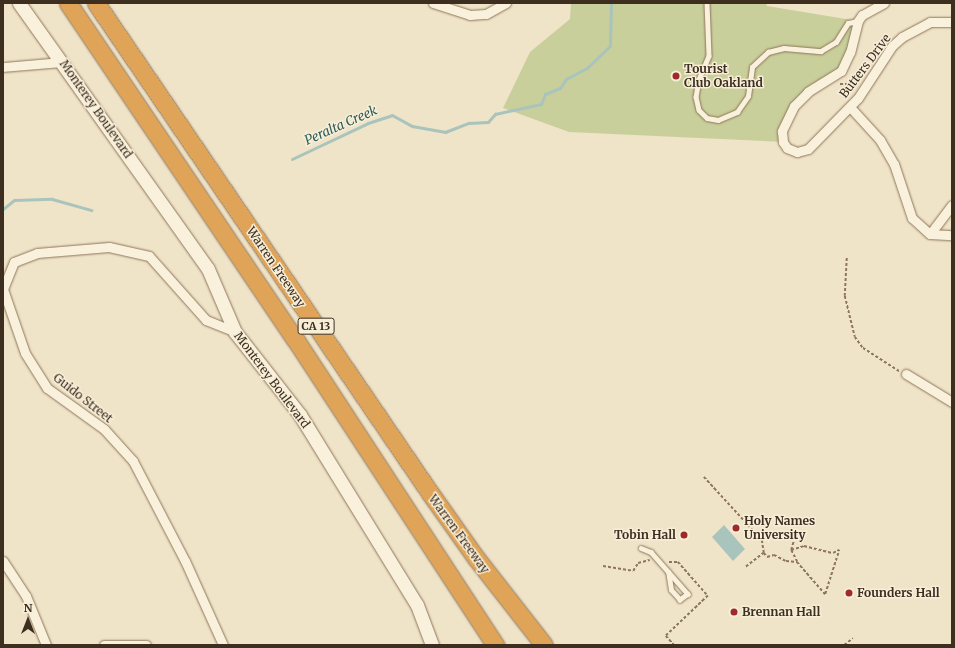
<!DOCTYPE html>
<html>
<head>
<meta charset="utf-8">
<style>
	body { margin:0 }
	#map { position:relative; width:955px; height:648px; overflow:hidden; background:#f0e4c8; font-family:Merriweather,serif }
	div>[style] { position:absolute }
	.green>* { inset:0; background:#c9cf9b }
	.water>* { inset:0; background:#a9c4bc }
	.stream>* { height:3px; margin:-1.5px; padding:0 1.5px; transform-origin:1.5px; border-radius:1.5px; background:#a9c4bc }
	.path>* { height:1.5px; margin-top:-0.75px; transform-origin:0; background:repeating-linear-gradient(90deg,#8d765c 0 3px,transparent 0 5px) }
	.roads { filter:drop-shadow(0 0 1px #8d765c) drop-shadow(0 0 1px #8d765c) }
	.lane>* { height:4.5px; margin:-2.25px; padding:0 2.25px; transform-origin:2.25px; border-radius:2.25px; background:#faf1dc }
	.street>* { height:9px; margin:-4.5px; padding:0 4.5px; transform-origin:4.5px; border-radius:4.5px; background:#faf1dc }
	.secondary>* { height:13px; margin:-6.5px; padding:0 6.5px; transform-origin:6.5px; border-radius:6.5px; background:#faf1dc }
	.highway>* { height:17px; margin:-8.5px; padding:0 8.5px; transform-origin:8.5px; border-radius:8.5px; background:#e0a458 }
	.dots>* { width:11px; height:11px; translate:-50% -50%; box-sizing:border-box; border:2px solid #f7eed8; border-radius:50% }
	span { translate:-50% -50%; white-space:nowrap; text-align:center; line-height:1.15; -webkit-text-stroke:3px #f7eed8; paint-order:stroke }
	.shield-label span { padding:1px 3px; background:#f7eed8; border:1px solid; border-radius:3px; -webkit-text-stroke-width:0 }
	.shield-label { font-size:11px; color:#3d2e20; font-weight:700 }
	.street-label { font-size:12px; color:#3d2e20 }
	.poi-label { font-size:12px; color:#3d2e20; font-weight:700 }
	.left { translate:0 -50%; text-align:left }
	.right { translate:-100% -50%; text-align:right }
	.water-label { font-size:13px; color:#2f5d5a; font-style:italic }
	.frame { position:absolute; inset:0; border:4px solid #3d2e20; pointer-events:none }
	.north { position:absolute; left:8px; top:600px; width:40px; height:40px; -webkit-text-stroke:3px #f7eed8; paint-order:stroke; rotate:0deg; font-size:11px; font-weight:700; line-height:16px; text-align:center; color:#3d2e20 }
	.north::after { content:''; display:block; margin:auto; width:14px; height:18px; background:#3d2e20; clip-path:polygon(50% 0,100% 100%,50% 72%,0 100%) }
</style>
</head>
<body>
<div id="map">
	<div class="green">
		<i style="clip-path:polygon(571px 3px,766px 3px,767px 6px,858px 21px,846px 62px,794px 106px,783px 142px,569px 132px,503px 108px,530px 52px,570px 19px)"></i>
	</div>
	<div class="water">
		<i style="clip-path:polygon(724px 525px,745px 549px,733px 561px,712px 537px)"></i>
	</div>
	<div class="stream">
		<i style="left:292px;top:159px;width:84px;rotate:-25.3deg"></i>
		<i style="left:368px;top:123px;width:25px;rotate:-18deg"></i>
		<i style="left:392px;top:115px;width:23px;rotate:29deg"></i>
		<i style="left:412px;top:126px;width:34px;rotate:10deg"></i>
		<i style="left:445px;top:132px;width:26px;rotate:-21deg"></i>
		<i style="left:469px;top:123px;width:19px;rotate:-3deg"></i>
		<i style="left:488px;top:122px;width:11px;rotate:-49deg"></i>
		<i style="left:495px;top:114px;width:47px;rotate:-12.3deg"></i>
		<i style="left:541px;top:104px;width:11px;rotate:-68deg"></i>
		<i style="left:545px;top:94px;width:16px;rotate:-22deg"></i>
		<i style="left:560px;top:88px;width:11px;rotate:-56deg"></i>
		<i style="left:566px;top:79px;width:24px;rotate:-28deg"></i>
		<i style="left:587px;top:68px;width:32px;rotate:-44deg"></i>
		<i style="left:610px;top:46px;width:43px;rotate:-88.7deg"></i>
		<i style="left:3px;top:209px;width:14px;rotate:-39deg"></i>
		<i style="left:14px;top:200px;width:38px;rotate:-2deg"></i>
		<i style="left:52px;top:199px;width:41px;rotate:15.8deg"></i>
	</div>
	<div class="path">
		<i style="left:840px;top:84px;width:8px"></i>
		<i style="left:848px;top:84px;width:8px;rotate:40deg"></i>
		<i style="left:847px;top:258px;width:38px;rotate:93deg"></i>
		<i style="left:845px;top:296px;width:42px;rotate:76.3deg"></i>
		<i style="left:855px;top:337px;width:14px;rotate:54deg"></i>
		<i style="left:863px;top:348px;width:43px;rotate:32.6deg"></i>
		<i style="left:704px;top:477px;width:86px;rotate:47.4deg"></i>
		<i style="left:762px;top:540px;width:13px;rotate:81deg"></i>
		<i style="left:764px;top:553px;width:24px;rotate:142deg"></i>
		<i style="left:791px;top:550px;width:19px;rotate:-74deg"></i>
		<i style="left:764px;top:553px;width:5px;rotate:53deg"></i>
		<i style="left:767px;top:557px;width:7px;rotate:-16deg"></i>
		<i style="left:774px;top:555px;width:13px;rotate:27deg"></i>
		<i style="left:786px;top:561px;width:11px;rotate:5deg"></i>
		<i style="left:797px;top:562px;width:43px;rotate:48.8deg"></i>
		<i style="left:669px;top:562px;width:9px"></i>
		<i style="left:678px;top:562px;width:45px;rotate:48.6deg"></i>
		<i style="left:708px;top:596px;width:58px;rotate:136.4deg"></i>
		<i style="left:666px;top:636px;width:12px;rotate:48deg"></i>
		<i style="left:797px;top:562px;width:13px;rotate:-117deg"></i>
		<i style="left:791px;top:550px;width:14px;rotate:-17deg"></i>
		<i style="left:804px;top:546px;width:30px;rotate:14deg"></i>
		<i style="left:833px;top:553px;width:7px;rotate:-27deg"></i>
		<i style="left:603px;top:566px;width:30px;rotate:9deg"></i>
		<i style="left:633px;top:571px;width:9px;rotate:-58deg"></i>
		<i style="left:638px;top:563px;width:12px;rotate:-14deg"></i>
		<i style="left:825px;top:594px;width:46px;rotate:-72.3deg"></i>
		<i style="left:844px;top:645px;width:11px;rotate:-38deg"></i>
	</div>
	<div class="roads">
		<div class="lane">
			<i style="left:707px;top:3px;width:53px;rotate:87.8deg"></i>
			<i style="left:709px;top:56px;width:26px;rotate:113deg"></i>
			<i style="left:699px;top:80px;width:17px;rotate:100deg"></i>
			<i style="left:696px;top:97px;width:13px;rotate:77deg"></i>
			<i style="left:699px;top:110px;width:11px;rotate:45deg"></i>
			<i style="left:707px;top:118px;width:11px;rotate:10deg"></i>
			<i style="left:718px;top:120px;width:21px;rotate:-23deg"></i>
			<i style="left:737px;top:112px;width:19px;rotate:-55deg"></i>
			<i style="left:748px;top:96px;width:29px;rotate:-82deg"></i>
			<i style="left:752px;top:67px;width:22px;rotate:-43deg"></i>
			<i style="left:768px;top:52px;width:16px;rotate:-14deg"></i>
			<i style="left:784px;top:48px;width:37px;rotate:5deg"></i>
			<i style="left:821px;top:51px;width:17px;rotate:-31deg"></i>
			<i style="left:836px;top:42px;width:22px;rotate:-58deg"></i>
			<i style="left:848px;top:23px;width:10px;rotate:-11deg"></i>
			<i style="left:641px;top:548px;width:11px;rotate:22deg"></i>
			<i style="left:651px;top:552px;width:56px;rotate:48.6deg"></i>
			<i style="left:688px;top:594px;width:10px;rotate:143deg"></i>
			<i style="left:680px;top:600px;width:13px;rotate:-132deg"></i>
			<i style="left:671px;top:590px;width:18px;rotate:-99deg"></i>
		</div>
		<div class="street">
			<i style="left:433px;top:3px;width:39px;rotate:18deg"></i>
			<i style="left:470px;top:15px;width:16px;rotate:-4deg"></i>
			<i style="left:486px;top:14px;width:23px;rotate:-29deg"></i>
			<i style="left:884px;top:3px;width:25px;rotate:151deg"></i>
			<i style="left:862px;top:15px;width:7px;rotate:124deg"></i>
			<i style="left:858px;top:21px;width:32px;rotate:104deg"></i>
			<i style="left:850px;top:52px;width:21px;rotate:115deg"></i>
			<i style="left:841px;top:71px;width:39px;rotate:148deg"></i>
			<i style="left:808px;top:92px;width:20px;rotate:135deg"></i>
			<i style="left:794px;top:106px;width:28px;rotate:116deg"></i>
			<i style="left:782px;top:131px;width:11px;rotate:85deg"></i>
			<i style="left:783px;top:142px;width:7px;rotate:56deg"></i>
			<i style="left:787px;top:148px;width:11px;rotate:22deg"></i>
			<i style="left:797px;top:152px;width:11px;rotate:-15deg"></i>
			<i style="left:808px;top:149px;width:71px;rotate:-45.6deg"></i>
			<i style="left:858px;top:98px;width:62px;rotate:-56.8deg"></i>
			<i style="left:892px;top:46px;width:13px;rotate:-42deg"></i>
			<i style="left:902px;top:37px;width:32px;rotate:-28deg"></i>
			<i style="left:930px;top:22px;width:22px"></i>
			<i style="left:3px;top:67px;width:60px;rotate:-4.8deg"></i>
			<i style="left:850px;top:107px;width:45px;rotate:47.7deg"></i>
			<i style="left:880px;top:140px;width:28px;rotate:60deg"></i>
			<i style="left:894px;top:164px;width:57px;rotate:71.6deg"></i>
			<i style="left:912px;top:218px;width:24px;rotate:42deg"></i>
			<i style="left:930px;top:234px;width:22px;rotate:3deg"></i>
			<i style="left:930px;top:234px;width:36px;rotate:-53deg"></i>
			<i style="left:906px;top:374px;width:54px;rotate:31.3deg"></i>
			<i style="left:3px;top:561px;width:42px;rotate:56.7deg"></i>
			<i style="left:26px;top:596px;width:53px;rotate:67.8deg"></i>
			<i style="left:104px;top:645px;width:42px"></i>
			<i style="left:223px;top:645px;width:92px;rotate:-114.3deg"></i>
			<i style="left:185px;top:561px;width:113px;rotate:-117.5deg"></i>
			<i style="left:133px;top:461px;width:43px;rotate:-132.2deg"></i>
			<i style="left:104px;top:429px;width:70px;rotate:-144.3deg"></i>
			<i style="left:47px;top:388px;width:41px;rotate:-122.2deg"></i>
			<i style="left:25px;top:353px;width:68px;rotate:-109deg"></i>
			<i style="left:3px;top:289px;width:29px;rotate:-68deg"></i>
			<i style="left:14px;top:262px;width:25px;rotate:-21deg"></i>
			<i style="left:37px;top:253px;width:72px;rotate:-4.8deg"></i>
			<i style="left:109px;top:247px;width:41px;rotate:12.7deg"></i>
			<i style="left:149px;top:256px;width:86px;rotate:48.3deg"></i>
			<i style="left:206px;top:320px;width:31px;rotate:22deg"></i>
		</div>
		<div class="secondary">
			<i style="left:19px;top:3px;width:326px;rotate:54.6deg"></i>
			<i style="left:208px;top:269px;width:69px;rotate:66.8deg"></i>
			<i style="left:235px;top:332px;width:105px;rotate:51.9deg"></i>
			<i style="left:300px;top:415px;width:223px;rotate:58.4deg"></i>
			<i style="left:417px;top:605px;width:43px;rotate:69.4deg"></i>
		</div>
		<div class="highway">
			<i style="left:68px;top:3px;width:405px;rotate:56deg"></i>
			<i style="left:295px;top:339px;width:366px;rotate:56.8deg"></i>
			<i style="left:96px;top:3px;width:593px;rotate:55.72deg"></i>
			<i style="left:430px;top:493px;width:80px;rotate:54.7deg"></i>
			<i style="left:476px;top:558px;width:110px;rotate:52deg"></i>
		</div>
	</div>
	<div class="dots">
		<i style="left:676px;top:76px;background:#9e2a2b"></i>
		<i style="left:736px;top:528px;background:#9e2a2b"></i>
		<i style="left:684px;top:535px;background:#9e2a2b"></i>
		<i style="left:849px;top:593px;background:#9e2a2b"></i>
		<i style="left:734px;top:612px;background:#9e2a2b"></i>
	</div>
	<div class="shield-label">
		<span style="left:316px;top:326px">CA 13</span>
	</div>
	<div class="street-label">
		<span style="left:865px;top:66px;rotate:-53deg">Butters Drive</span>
		<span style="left:96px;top:109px;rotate:55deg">Monterey Boulevard</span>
		<span style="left:276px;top:267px;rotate:56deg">Warren Freeway</span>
		<span style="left:272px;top:380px;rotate:53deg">Monterey Boulevard</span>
		<span style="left:83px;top:398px;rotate:38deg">Guido Street</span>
		<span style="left:459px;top:534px;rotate:54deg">Warren Freeway</span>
	</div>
	<div class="poi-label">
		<span class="left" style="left:684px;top:76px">Tourist<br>Club Oakland</span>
		<span class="left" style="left:744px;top:528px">Holy Names<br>University</span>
		<span class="right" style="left:676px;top:535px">Tobin Hall</span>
		<span class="left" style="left:857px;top:593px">Founders Hall</span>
		<span class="left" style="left:742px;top:612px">Brennan Hall</span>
	</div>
	<div class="water-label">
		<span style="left:341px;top:126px;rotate:-24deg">Peralta Creek</span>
	</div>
	<div class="frame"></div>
	<div class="north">N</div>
</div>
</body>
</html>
